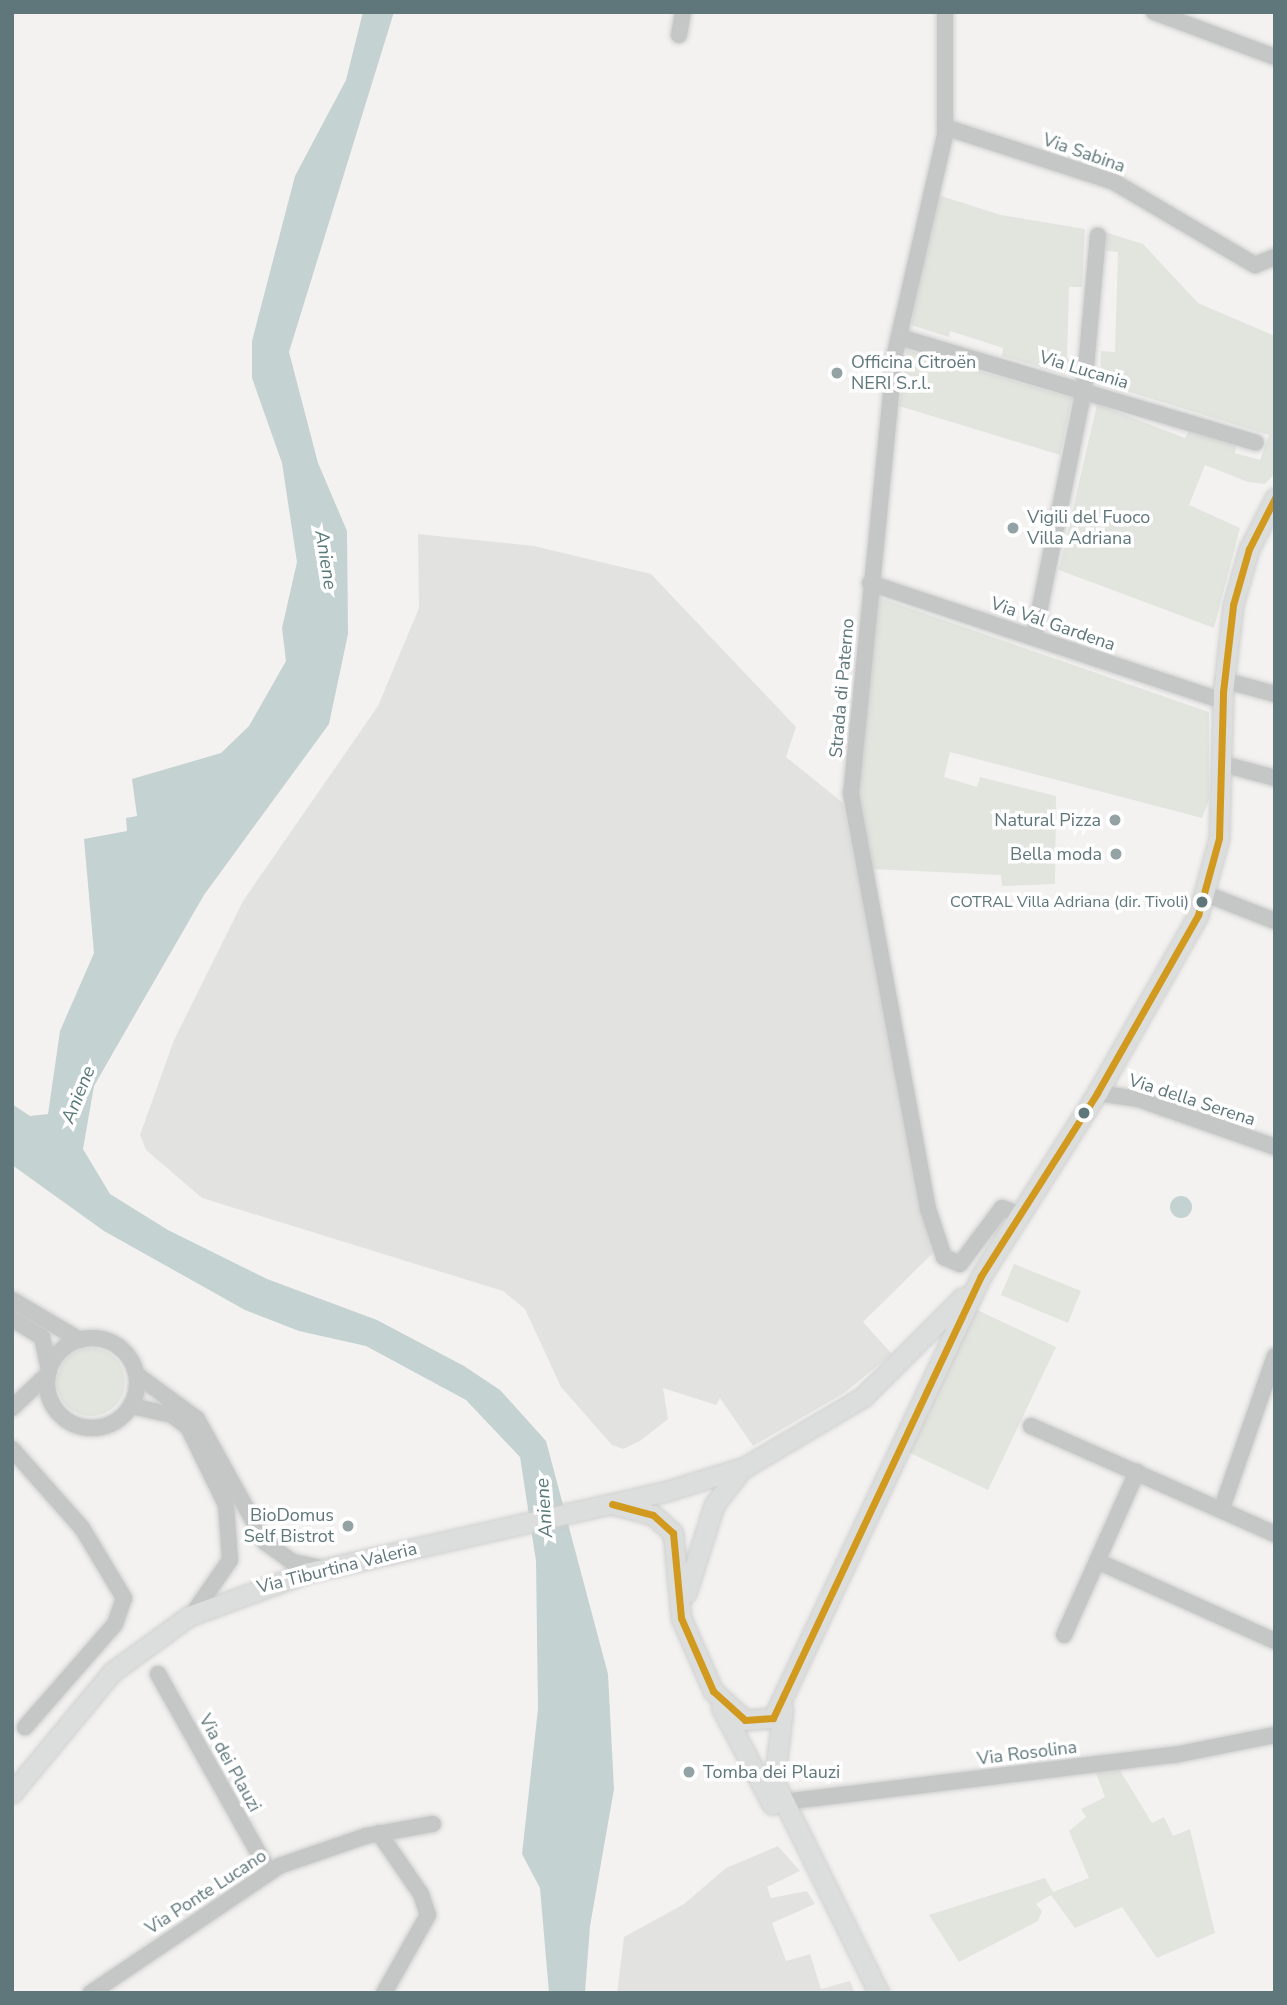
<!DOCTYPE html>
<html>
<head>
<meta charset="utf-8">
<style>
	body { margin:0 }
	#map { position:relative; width:1287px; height:2005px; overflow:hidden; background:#f3f2f1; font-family:"Nunito Sans",sans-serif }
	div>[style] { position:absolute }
	.built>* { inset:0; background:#e2e3e1 }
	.green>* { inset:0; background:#e2e4de }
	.round { border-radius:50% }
	.water>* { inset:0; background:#c5d2d2 }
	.roads { filter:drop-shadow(0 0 2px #cfcfcf) drop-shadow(0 0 2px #cfcfcf) }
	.minor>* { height:16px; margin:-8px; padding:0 8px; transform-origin:8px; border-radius:8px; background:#c5c7c7 }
	.minor>.ring { margin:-8px; padding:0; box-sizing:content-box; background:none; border:16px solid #c5c7c7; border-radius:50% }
	.major>* { height:19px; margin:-9.5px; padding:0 9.5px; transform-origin:9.5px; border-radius:9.5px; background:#dcdddd }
	.bus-1>* { height:7px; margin:-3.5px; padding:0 3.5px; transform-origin:3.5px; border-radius:3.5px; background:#d19a1f }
	.dots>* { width:19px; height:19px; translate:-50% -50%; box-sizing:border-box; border:4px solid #fff; border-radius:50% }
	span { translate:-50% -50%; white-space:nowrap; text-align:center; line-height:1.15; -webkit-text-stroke:7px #fff; paint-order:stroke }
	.bus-label { font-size:16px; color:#5f777b }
	.right { translate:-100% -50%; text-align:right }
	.street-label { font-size:18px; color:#5f777b }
	.poi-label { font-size:18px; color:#5f777b }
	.left { translate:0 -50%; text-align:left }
	.water-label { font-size:19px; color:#597878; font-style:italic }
	.frame { position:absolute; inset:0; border:14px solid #5f777b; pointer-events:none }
</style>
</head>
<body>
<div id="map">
	<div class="built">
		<i style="clip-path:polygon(418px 534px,534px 546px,651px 574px,796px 727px,786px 757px,843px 803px,933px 1253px,863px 1322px,892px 1354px,844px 1393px,753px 1446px,720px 1398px,716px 1405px,663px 1388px,668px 1419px,640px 1441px,623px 1449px,612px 1445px,561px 1387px,525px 1309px,503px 1291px,202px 1198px,146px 1150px,140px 1135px,174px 1040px,243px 901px,378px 706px,419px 608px)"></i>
		<i style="clip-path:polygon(778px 1846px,800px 1871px,767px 1887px,771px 1898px,807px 1891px,815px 1904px,772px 1923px,786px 1961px,810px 1954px,821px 1989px,850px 1981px,855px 1993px,617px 1993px,624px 1937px,684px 1904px,726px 1868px)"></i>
	</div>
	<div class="green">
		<i style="clip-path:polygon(938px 195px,1001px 215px,1085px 229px,1082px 287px,1069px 287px,1067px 358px,1078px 360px,1077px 378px,1002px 356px,1003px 348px,950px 331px,949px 337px,911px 325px)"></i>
		<i style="clip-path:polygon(1105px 232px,1143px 244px,1198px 303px,1275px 336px,1275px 473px,1265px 484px,1248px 482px,1205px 465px,1189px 505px,1240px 528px,1214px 628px,1059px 570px,1097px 404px,1185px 438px,1189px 431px,1236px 446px,1235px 453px,1260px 460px,1269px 435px,1100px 383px,1101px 351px,1115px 352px,1118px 252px,1106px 251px)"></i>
		<i style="clip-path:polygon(907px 350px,1072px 398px,1060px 455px,899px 406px)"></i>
		<i style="clip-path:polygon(877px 597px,1209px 712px,1209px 800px,1202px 818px,950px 752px,944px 777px,977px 787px,980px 777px,1056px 796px,1055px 884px,1002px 886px,1001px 875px,873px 869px,859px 800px)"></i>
		<i style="clip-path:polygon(1014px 1264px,1081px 1291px,1068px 1323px,1001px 1295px)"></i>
		<i style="clip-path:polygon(975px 1309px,1056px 1347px,988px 1490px,908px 1452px)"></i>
		<i class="round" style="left:57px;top:1348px;width:68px;height:68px"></i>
		<i style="clip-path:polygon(1119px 1769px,1152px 1823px,1164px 1817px,1173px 1836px,1190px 1829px,1215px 1933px,1157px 1958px,1122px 1907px,1075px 1928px,1051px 1895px,1036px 1904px,1042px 1911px,1038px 1921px,959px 1962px,929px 1915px,1045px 1878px,1053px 1892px,1089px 1878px,1069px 1831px,1086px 1817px,1081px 1809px,1105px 1797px,1096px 1773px)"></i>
	</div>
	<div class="water">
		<i style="clip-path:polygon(363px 12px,394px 12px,289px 352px,318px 463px,347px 531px,348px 634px,329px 724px,204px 895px,137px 1011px,94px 1086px,83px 1149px,110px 1194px,168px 1230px,267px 1279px,377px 1320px,464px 1366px,500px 1390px,546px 1441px,608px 1674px,614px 1789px,590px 1926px,585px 1993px,549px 1993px,540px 1888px,522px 1854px,538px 1709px,536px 1561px,520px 1457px,466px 1400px,366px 1346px,299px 1331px,245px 1310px,104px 1231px,12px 1165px,12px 1104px,30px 1116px,48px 1114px,60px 1031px,94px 953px,84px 839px,127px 831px,126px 818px,137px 816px,132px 779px,221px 753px,249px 726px,286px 661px,282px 628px,297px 562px,282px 463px,252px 378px,252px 341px,295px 176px,346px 80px)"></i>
		<i class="round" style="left:1170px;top:1196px;width:22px;height:22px"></i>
	</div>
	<div class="roads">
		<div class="minor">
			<i style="left:945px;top:12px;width:123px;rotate:90deg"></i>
			<i style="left:945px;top:135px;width:225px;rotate:102.9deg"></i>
			<i style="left:895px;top:354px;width:442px;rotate:95.7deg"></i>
			<i style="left:851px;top:794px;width:422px;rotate:79.5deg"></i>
			<i style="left:928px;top:1209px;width:51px;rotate:71.6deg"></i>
			<i style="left:944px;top:1257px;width:17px;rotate:24deg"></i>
			<i style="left:960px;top:1264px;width:70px;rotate:-53.1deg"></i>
			<i style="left:1002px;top:1208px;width:17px;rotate:21deg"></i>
			<i style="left:1154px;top:12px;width:129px;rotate:20.4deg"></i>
			<i style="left:679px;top:35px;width:23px;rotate:-80deg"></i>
			<i style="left:945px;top:127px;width:178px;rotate:18deg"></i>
			<i style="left:1114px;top:182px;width:164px;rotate:30.5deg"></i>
			<i style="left:1255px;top:265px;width:22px;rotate:-22deg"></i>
			<i style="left:899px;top:337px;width:372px;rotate:16.5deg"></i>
			<i style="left:870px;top:583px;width:371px;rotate:18.5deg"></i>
			<i style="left:1034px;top:637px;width:253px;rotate:-78.6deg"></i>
			<i style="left:1084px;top:389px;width:154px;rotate:-84.8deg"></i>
			<i style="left:1223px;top:680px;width:54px;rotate:15.1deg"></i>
			<i style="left:1223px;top:764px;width:54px;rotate:15.1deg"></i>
			<i style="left:1206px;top:894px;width:74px;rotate:21.4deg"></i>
			<i style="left:1097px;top:1093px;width:41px;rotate:8.3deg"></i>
			<i style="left:1138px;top:1099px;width:145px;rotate:19.3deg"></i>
			<i style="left:12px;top:1300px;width:79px;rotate:30.5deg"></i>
			<i style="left:12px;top:1319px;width:35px;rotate:31deg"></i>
			<i style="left:42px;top:1337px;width:34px;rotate:78deg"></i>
			<i class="ring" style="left:47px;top:1338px;width:74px;height:74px"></i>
			<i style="left:137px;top:1375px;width:74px;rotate:36.3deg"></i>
			<i style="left:197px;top:1419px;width:141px;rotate:61.1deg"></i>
			<i style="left:265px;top:1542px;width:34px;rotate:36deg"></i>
			<i style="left:293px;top:1562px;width:30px;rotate:12deg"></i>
			<i style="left:132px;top:1406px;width:41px;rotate:12.7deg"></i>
			<i style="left:172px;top:1415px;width:20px;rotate:37deg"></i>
			<i style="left:188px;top:1427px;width:87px;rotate:64deg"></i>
			<i style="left:226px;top:1505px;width:55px;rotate:85.8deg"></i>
			<i style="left:230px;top:1560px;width:67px;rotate:124.6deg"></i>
			<i style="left:12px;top:1408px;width:50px;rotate:-43.4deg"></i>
			<i style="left:1031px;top:1426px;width:267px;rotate:23.9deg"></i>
			<i style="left:12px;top:1449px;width:106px;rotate:48.5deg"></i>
			<i style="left:82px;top:1528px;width:82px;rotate:59deg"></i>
			<i style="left:124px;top:1598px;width:28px;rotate:109deg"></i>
			<i style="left:115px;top:1624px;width:137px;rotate:131.1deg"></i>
			<i style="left:1222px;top:1508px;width:161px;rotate:-70.8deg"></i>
			<i style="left:1097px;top:1561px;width:195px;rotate:24.2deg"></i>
			<i style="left:1064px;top:1635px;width:179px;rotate:-65.9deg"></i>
			<i style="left:158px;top:1674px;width:227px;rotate:60.7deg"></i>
			<i style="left:783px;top:1802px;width:394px;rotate:-6.9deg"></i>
			<i style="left:1174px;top:1755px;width:103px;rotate:-11.2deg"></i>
			<i style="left:379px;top:1833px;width:74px;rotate:55.5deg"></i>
			<i style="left:421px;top:1894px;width:22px;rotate:72deg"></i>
			<i style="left:428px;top:1915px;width:90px;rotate:119.4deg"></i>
			<i style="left:91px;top:1993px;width:227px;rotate:-34deg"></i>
			<i style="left:279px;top:1866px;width:92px;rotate:-19deg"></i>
			<i style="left:366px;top:1836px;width:68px;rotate:-10.2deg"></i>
		</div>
		<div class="major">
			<i style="left:612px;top:1504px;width:42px;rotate:15deg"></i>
			<i style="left:653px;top:1515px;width:27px;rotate:42deg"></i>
			<i style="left:673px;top:1533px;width:85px;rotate:84.6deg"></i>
			<i style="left:681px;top:1618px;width:80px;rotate:66.3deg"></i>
			<i style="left:713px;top:1691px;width:43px;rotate:42.2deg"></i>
			<i style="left:745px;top:1720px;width:28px;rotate:-4deg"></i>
			<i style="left:773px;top:1718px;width:488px;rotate:-64.8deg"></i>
			<i style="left:981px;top:1276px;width:217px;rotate:-57.6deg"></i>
			<i style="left:1097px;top:1093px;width:205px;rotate:-60.4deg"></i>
			<i style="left:1198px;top:915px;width:80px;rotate:-74.7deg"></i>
			<i style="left:1219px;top:838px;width:146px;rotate:-88.4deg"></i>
			<i style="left:1223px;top:692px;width:88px;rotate:-83.4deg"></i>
			<i style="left:1233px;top:605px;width:58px;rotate:-74.1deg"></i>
			<i style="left:1249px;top:549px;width:57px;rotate:-63deg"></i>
			<i style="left:686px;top:1593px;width:92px;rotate:-72.3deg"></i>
			<i style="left:714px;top:1505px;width:44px;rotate:-52.4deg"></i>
			<i style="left:721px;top:1707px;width:110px;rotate:62.3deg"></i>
			<i style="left:783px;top:1709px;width:73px;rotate:97.1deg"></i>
			<i style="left:774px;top:1781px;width:237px;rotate:63.7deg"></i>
			<i style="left:12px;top:1793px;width:157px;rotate:-50.4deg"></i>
			<i style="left:112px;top:1672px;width:95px;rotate:-36deg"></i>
			<i style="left:189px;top:1616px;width:125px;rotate:-20.2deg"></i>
			<i style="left:306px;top:1573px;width:370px;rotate:-12.8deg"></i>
			<i style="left:667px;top:1491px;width:82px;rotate:-17.1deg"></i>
			<i style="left:745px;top:1467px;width:137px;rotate:-30.7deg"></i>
			<i style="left:863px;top:1397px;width:141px;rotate:-45deg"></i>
		</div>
	</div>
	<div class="bus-1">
		<i style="left:612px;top:1504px;width:42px;rotate:15deg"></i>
		<i style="left:653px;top:1515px;width:27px;rotate:42deg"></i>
		<i style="left:673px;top:1533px;width:85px;rotate:84.6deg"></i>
		<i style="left:681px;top:1618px;width:80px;rotate:66.3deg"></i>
		<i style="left:713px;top:1691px;width:43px;rotate:42.2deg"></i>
		<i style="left:745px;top:1720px;width:28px;rotate:-4deg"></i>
		<i style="left:773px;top:1718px;width:488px;rotate:-64.8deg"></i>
		<i style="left:981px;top:1276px;width:217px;rotate:-57.6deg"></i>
		<i style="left:1097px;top:1093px;width:205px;rotate:-60.4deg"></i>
		<i style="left:1198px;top:915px;width:80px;rotate:-74.7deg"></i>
		<i style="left:1219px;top:838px;width:146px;rotate:-88.4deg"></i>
		<i style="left:1223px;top:692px;width:88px;rotate:-83.4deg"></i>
		<i style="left:1233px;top:605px;width:58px;rotate:-74.1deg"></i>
		<i style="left:1249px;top:549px;width:57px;rotate:-63deg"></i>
	</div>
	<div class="dots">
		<i style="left:837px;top:373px;background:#93a2a4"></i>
		<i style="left:1013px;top:528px;background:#93a2a4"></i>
		<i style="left:1115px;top:820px;background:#93a2a4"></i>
		<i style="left:1116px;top:854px;background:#93a2a4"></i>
		<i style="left:1202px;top:902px;background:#5f777b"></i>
		<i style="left:1084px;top:1113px;background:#5f777b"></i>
		<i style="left:348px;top:1526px;background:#93a2a4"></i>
		<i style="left:689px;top:1772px;background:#93a2a4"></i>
	</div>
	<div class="bus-label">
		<span class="right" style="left:1189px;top:902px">COTRAL Villa Adriana (dir. Tivoli)</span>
	</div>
	<div class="street-label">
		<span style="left:1084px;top:153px;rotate:19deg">Via Sabina</span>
		<span style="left:1084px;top:370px;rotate:17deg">Via Lucania</span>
		<span style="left:1053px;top:624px;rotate:19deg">Via Val Gardena</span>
		<span style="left:842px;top:688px;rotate:-85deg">Strada di Paterno</span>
		<span style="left:1192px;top:1100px;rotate:18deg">Via della Serena</span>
		<span style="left:337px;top:1568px;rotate:-14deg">Via Tiburtina Valeria</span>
		<span style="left:1027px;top:1753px;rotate:-7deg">Via Rosolina</span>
		<span style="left:230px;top:1763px;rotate:61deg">Via dei Plauzi</span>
		<span style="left:206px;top:1892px;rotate:-33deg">Via Ponte Lucano</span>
	</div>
	<div class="poi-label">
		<span class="left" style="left:851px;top:373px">Officina Citroën<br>NERI S.r.l.</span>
		<span class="left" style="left:1027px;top:528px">Vigili del Fuoco<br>Villa Adriana</span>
		<span class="right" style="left:1101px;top:820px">Natural Pizza</span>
		<span class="right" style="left:1102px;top:854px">Bella moda</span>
		<span class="right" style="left:334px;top:1526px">BioDomus<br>Self Bistrot</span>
		<span class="left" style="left:703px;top:1772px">Tomba dei Plauzi</span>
	</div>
	<div class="water-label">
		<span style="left:325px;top:560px;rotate:81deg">Aniene</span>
		<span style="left:79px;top:1095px;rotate:-68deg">Aniene</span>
		<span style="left:545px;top:1508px;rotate:-94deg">Aniene</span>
	</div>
	<div class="frame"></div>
</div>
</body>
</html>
